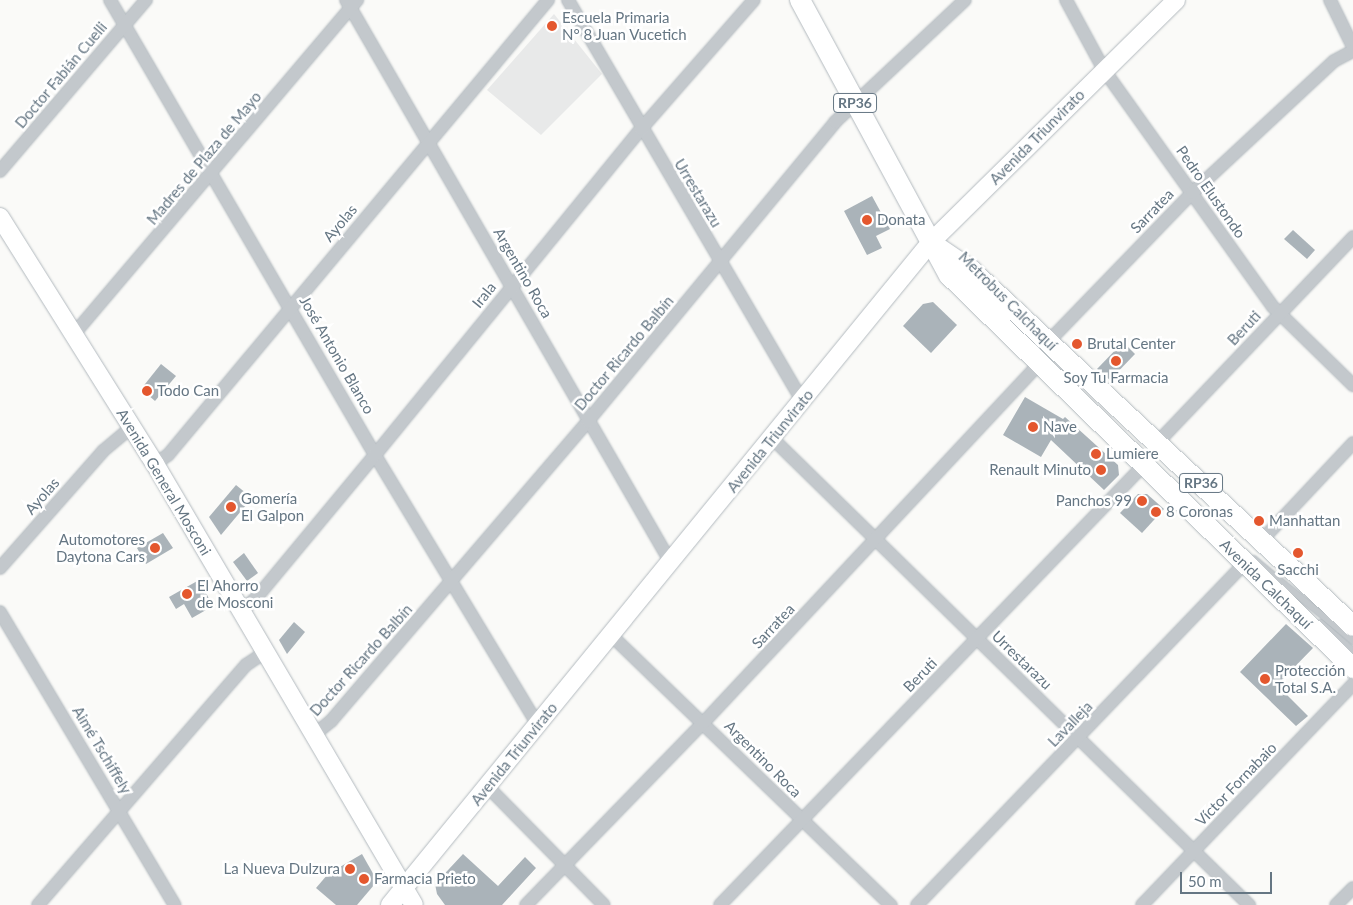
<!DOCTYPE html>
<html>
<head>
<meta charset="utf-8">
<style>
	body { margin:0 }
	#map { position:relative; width:1353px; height:905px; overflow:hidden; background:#fafaf8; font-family:Lato,sans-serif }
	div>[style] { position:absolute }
	.built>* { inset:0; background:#e8e9e9 }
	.building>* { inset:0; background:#aab3b9 }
	.roads { filter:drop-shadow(0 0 1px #b3babf) drop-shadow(0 0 1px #b3babf) }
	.lane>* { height:6px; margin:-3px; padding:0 3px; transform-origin:3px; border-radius:3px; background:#c3c8cc }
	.street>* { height:12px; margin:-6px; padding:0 6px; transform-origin:6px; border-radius:6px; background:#c3c8cc }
	.secondary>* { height:18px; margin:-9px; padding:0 9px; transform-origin:9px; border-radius:9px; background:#fff }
	.primary>* { height:20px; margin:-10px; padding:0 10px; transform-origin:10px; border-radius:10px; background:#fff }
	.dots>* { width:14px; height:14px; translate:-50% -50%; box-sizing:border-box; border:2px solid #fff; border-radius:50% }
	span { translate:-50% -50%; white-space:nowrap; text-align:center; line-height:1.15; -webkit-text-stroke:5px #fff; paint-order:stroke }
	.shield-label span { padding:1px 4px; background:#fff; border:1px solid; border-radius:4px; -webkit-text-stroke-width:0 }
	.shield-label { font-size:14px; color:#657683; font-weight:700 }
	.poi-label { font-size:15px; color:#657683 }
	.left { translate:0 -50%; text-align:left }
	.right { translate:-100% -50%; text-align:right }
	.street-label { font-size:15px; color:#657683 }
	.scale { position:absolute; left:1180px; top:872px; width:92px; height:22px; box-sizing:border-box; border:2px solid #657683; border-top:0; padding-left:6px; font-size:15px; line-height:18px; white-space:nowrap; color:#657683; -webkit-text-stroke:4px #fff; paint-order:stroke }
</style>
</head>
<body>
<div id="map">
	<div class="built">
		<i style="clip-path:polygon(554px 14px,602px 74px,541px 135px,487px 90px)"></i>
	</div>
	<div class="building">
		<i style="clip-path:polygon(872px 196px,890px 229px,876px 236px,882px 248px,867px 255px,844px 211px)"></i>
		<i style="clip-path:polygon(1293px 230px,1315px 250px,1307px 259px,1284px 239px)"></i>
		<i style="clip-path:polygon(933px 302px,957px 325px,931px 353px,903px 326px,923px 304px)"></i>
		<i style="clip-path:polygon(1123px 342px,1135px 354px,1110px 380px,1097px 369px)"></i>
		<i style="clip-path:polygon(161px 364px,176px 376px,155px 401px,141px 389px)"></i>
		<i style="clip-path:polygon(1025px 397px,1063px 419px,1065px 417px,1118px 465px,1119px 475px,1104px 490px,1051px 440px,1041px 457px,1003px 435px)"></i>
		<i style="clip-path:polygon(236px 485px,252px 498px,221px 535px,209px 517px)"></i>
		<i style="clip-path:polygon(1138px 494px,1147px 494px,1164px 509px,1142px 533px,1120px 513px)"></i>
		<i style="clip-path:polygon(163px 533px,173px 548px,146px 564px,137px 548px)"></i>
		<i style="clip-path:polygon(244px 553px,258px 573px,247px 581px,233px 562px)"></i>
		<i style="clip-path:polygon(199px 580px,213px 606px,192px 618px,184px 604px,176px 609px,169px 597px)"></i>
		<i style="clip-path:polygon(294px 622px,305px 632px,287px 654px,279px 640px)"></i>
		<i style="clip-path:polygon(1286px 624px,1313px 648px,1277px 685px,1308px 716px,1296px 726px,1240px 672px)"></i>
		<i style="clip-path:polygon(362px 854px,375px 877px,374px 885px,357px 905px,336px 905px,316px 888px,328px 874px)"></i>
		<i style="clip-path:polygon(463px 854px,498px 886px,525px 857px,536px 868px,502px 905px,445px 905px,437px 894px,435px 884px)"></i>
	</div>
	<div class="roads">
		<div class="lane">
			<i style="left:1254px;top:559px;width:129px;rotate:39.6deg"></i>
			<i style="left:1321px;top:623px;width:43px;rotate:41.2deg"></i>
		</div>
		<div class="street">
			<i style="left:110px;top:0;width:527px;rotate:59.78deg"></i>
			<i style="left:375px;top:455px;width:315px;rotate:58.9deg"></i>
			<i style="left:346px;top:0;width:650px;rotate:60deg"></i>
			<i style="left:568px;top:0;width:464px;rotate:59.7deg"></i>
			<i style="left:1066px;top:0;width:80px;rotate:61.5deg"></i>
			<i style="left:1104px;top:70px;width:291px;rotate:54.5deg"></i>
			<i style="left:1273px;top:307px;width:112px;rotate:44.3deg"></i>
			<i style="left:1330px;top:0;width:52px;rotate:63.9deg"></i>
			<i style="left:0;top:171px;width:225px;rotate:-49.5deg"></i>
			<i style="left:74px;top:334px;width:438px;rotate:-49.7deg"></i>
			<i style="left:1049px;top:341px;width:206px;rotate:-46deg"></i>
			<i style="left:1192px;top:193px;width:194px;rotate:-42.9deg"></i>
			<i style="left:1334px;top:61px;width:21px;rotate:-28deg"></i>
			<i style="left:772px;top:438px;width:668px;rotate:44.39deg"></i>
			<i style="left:1158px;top:442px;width:283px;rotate:-46.4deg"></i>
			<i style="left:155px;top:464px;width:16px;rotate:-35deg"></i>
			<i style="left:168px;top:455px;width:593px;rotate:-50.13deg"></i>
			<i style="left:1262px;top:540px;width:133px;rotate:-46.8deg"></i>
			<i style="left:0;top:568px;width:156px;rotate:-48.6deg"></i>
			<i style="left:103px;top:451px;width:38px;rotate:-40deg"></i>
			<i style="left:241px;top:611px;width:21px;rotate:-41deg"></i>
			<i style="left:257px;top:597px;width:185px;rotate:-50.3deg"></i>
			<i style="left:375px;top:455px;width:421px;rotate:-50.8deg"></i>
			<i style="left:641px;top:129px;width:171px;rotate:-48.8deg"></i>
			<i style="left:0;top:612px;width:341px;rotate:59.2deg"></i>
			<i style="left:612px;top:636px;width:388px;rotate:44deg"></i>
			<i style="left:315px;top:734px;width:21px;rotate:-39deg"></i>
			<i style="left:331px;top:721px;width:395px;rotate:-49.4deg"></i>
			<i style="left:588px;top:421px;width:388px;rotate:-50.4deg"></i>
			<i style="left:835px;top:122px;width:178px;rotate:-43.2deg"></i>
			<i style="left:488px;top:787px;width:165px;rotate:45.5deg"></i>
			<i style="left:38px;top:905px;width:318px;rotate:-49.1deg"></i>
			<i style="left:246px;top:665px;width:23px;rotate:-34deg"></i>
			<i style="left:526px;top:905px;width:255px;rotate:-45.8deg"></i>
			<i style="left:704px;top:722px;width:490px;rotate:-46.9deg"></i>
			<i style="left:720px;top:905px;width:608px;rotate:-46.07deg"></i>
			<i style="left:917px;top:905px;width:474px;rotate:-46.2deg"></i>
			<i style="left:1142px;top:905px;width:306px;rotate:-46.3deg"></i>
			<i style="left:1336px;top:905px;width:24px;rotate:-45deg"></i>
		</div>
		<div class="secondary">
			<i style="left:0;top:217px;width:292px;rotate:57.9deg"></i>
			<i style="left:155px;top:464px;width:511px;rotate:59.57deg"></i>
			<i style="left:390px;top:905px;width:856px;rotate:-50.79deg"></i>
			<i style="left:931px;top:242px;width:344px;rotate:-44.6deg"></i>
		</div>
		<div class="primary">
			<i style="left:800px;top:0;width:313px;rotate:61.6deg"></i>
			<i style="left:949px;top:275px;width:564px;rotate:44.21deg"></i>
			<i style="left:931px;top:243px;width:48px;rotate:34deg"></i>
			<i style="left:971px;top:270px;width:522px;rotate:42.98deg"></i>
		</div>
	</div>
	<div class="dots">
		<i style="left:552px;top:26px;background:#e4572e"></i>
		<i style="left:867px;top:220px;background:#e4572e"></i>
		<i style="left:1077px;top:344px;background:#e4572e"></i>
		<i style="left:1116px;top:361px;background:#e4572e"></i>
		<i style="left:147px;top:391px;background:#e4572e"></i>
		<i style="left:1033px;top:427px;background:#e4572e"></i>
		<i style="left:1096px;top:454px;background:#e4572e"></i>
		<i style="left:1101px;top:470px;background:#e4572e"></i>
		<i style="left:1142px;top:501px;background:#e4572e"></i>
		<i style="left:231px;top:507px;background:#e4572e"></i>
		<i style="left:1156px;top:512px;background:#e4572e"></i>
		<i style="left:1259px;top:521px;background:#e4572e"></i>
		<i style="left:155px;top:548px;background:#e4572e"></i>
		<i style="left:1298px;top:553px;background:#e4572e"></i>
		<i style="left:187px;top:594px;background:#e4572e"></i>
		<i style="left:1265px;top:679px;background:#e4572e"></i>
		<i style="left:350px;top:869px;background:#e4572e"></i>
		<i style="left:364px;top:879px;background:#e4572e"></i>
	</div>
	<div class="shield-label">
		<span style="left:855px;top:103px">RP36</span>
		<span style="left:1201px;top:483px">RP36</span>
	</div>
	<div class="poi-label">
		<span class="left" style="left:562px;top:26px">Escuela Primaria<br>N° 8 Juan Vucetich</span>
		<span class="left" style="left:877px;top:220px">Donata</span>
		<span class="left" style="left:1087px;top:344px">Brutal Center</span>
		<span style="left:1116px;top:378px">Soy Tu Farmacia</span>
		<span class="left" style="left:157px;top:391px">Todo Can</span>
		<span class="left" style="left:1043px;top:427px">Nave</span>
		<span class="left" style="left:1106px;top:454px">Lumiere</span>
		<span class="right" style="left:1091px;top:470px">Renault Minuto</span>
		<span class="left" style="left:241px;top:507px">Gomería<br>El Galpon</span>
		<span class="right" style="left:1132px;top:501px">Panchos 99</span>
		<span class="left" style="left:1166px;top:512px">8 Coronas</span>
		<span class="left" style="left:1269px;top:521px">Manhattan</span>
		<span class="right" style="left:145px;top:548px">Automotores<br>Daytona Cars</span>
		<span style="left:1298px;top:570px">Sacchi</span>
		<span class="left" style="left:197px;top:594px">El Ahorro<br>de Mosconi</span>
		<span class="left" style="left:1275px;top:679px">Protección<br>Total S.A.</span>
		<span class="right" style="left:340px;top:869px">La Nueva Dulzura</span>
		<span class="left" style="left:374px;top:879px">Farmacia Prieto</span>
	</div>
	<div class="street-label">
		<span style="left:61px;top:75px;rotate:-50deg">Doctor Fabián Cuelli</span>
		<span style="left:1037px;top:137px;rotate:-45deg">Avenida Triunvirato</span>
		<span style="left:204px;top:158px;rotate:-50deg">Madres de Plaza de Mayo</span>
		<span style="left:1211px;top:192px;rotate:55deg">Pedro Elustondo</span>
		<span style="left:698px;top:193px;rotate:59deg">Urrestarazu</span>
		<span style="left:1152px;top:211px;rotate:-46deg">Sarratea</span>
		<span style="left:340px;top:223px;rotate:-50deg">Ayolas</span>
		<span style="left:523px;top:273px;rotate:60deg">Argentino Roca</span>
		<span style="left:484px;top:295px;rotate:-51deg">Irala</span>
		<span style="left:1008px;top:301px;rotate:45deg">Metrobus Calchaquí</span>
		<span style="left:1244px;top:328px;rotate:-47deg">Beruti</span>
		<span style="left:624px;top:353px;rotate:-50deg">Doctor Ricardo Balbín</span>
		<span style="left:337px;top:355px;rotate:60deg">José Antonio Blanco</span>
		<span style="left:770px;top:441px;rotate:-51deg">Avenida Triunvirato</span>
		<span style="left:164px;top:482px;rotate:59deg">Avenida General Mosconi</span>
		<span style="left:42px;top:496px;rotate:-49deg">Ayolas</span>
		<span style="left:1266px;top:584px;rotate:44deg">Avenida Calchaquí</span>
		<span style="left:773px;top:626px;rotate:-47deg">Sarratea</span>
		<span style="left:361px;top:660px;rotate:-48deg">Doctor Ricardo Balbín</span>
		<span style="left:1022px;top:660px;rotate:44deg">Urrestarazu</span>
		<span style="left:920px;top:675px;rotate:-46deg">Beruti</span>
		<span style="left:1070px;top:724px;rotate:-46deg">Lavalleja</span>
		<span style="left:102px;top:750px;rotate:59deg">Aimé Tschiffely</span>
		<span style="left:514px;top:754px;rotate:-51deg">Avenida Triunvirato</span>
		<span style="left:763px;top:759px;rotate:45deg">Argentino Roca</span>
		<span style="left:1236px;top:784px;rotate:-46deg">Víctor Fornabaio</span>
	</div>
	<div class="scale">50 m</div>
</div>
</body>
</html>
